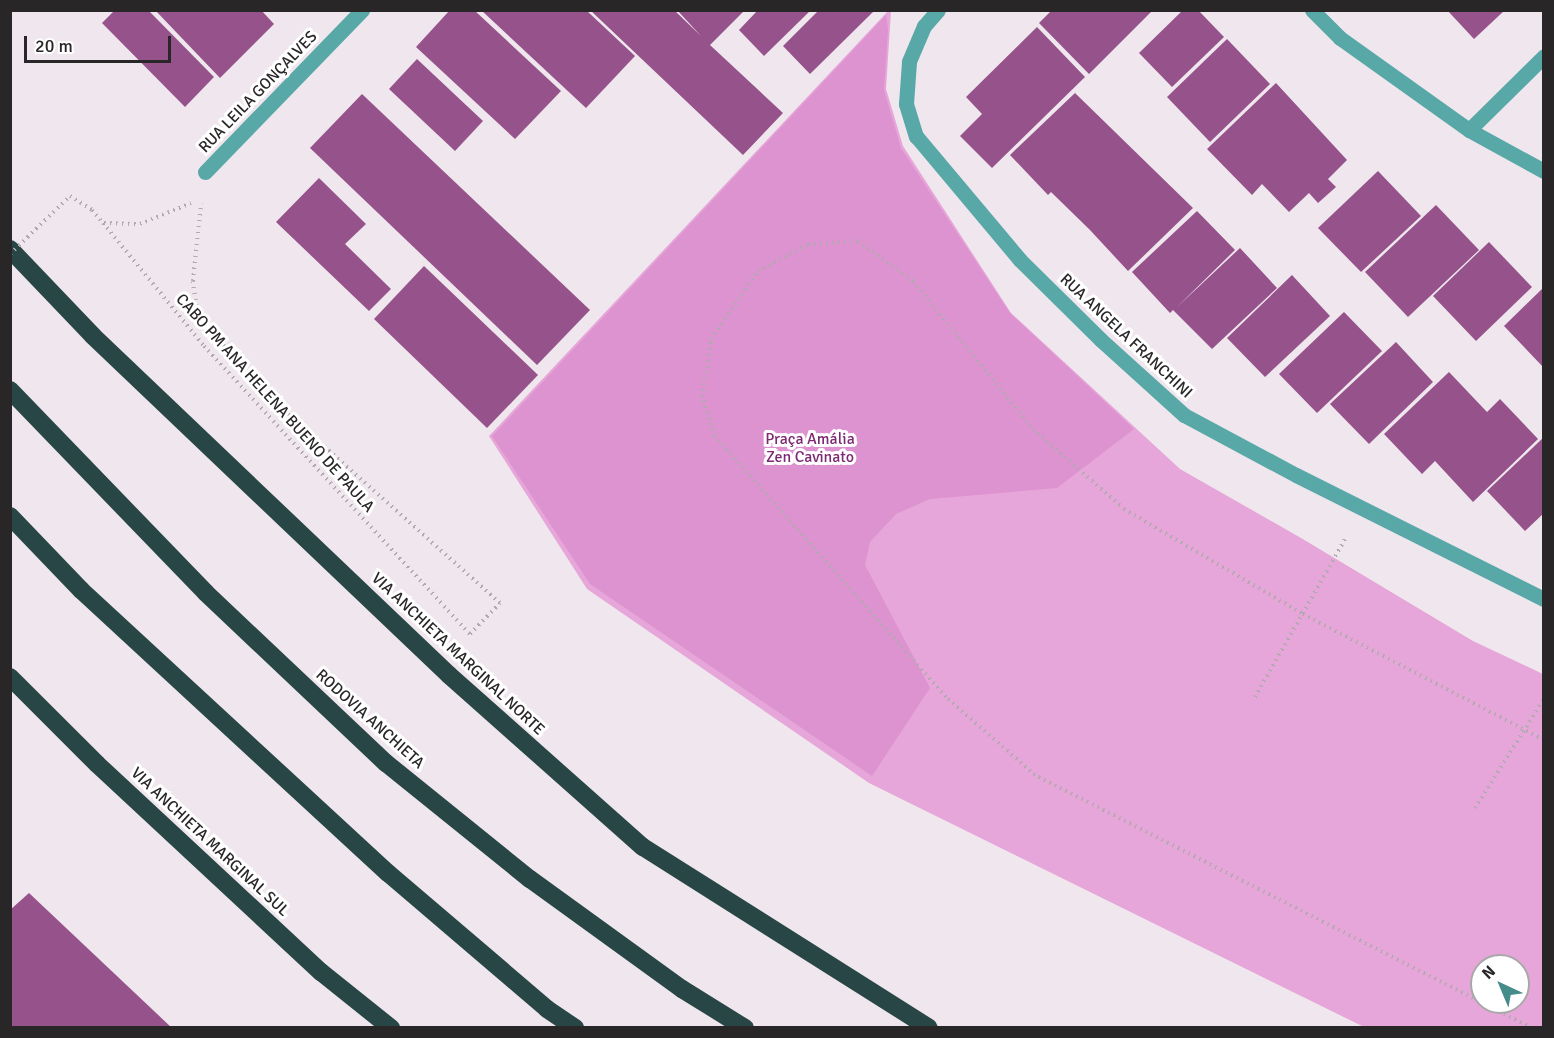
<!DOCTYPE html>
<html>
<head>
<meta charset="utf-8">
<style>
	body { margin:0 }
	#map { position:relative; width:1554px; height:1038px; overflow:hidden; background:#efe7ed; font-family:Signika,sans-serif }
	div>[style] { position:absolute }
	.green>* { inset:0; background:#e6a6d9 }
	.forest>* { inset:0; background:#dd93cf }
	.building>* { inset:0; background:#96528b }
	.path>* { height:4px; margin-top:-2px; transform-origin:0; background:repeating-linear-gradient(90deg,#b0aaae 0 1.5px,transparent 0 6px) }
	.minor>* { height:15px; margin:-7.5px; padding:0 7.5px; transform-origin:7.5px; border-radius:7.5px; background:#57a8a7 }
	.highway>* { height:18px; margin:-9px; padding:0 9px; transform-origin:9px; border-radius:9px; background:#284645 }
	.path-bridge>* { height:4px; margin-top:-2px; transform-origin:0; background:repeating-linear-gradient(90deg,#b0aaae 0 1.5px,transparent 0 6px) }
	span { translate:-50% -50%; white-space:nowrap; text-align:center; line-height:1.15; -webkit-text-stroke:6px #fff; paint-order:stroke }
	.street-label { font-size:16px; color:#292628 }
	.park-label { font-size:16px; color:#7e2973 }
	.frame { position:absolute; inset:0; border:12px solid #292628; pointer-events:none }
	.north { position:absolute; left:1470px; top:954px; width:60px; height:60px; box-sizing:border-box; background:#fff; border:2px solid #a9a8a9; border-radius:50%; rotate:316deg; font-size:16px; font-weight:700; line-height:24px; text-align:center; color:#292628 }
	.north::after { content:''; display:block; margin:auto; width:21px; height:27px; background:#458d8b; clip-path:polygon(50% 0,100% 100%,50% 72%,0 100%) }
	.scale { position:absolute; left:24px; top:36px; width:147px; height:27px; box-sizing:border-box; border:3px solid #292628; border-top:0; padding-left:8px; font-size:18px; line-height:21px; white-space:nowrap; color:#292628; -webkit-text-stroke:4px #fff; paint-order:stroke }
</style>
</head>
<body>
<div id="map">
	<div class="green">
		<i style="clip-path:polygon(evenodd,888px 11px,891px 11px,886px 89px,903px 146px,1011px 313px,1180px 469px,1301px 538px,1473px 641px,1543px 674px,1543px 1027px,1364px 1027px,869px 783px,587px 589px,489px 436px,888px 11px,1482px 966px,1518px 966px,1518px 1002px,1482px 1002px,1482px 966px)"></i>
	</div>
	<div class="forest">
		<i style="clip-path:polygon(886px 15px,888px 29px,884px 90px,901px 148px,1010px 313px,1134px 429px,1057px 488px,930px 499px,896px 514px,870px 542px,865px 565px,930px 688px,872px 776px,590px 584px,492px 436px)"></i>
	</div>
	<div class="building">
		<i style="clip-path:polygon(115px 10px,148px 10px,214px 77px,185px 107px,102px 23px)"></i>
		<i style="clip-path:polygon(155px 10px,261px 10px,274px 24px,220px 78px)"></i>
		<i style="clip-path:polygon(450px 10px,474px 10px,561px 91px,515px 139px,416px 47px)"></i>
		<i style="clip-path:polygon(481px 10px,586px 10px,635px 56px,586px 108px)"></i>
		<i style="clip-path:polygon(590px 10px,674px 10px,701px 36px,677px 10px,745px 10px,710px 45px,783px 113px,743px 155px)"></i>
		<i style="clip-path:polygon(758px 10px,811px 10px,764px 56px,739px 30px)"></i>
		<i style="clip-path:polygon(819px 10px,875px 10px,810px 74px,783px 46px)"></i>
		<i style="clip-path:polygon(1052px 10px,1153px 10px,1089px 74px,1039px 23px)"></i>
		<i style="clip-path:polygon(1183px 10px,1198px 10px,1224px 37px,1172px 87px,1139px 53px)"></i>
		<i style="clip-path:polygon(1447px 10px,1505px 10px,1474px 39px)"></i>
		<i style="clip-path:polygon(1037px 27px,1085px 77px,992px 168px,960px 136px,982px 114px,966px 97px)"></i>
		<i style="clip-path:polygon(1227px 39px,1270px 84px,1210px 142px,1167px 97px)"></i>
		<i style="clip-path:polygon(417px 59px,483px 121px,455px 151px,389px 89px)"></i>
		<i style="clip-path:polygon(1276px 83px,1347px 160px,1328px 179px,1336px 187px,1318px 203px,1309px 193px,1289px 212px,1262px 184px,1252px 195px,1207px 149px)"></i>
		<i style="clip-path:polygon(1075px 93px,1193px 208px,1128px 271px,1090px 230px,1051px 192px,1048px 195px,1010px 155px)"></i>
		<i style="clip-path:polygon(362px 94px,590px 310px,537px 365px,310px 148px)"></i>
		<i style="clip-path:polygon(1378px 171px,1421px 216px,1361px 272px,1318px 228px)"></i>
		<i style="clip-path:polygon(319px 178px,366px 224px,345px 244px,391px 289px,369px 311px,276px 222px)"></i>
		<i style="clip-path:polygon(1436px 205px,1479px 250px,1408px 317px,1365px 272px)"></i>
		<i style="clip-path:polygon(1197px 211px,1235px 250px,1176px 308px,1240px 248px,1277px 288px,1212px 349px,1173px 310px,1170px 313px,1132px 272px)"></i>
		<i style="clip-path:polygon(1489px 242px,1532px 287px,1476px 341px,1433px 296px)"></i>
		<i style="clip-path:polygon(424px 266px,538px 375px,487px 428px,374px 319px)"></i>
		<i style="clip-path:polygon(1292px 275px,1330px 316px,1265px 377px,1227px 338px)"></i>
		<i style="clip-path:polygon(1544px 287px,1544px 368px,1504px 326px)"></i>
		<i style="clip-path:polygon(1344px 312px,1382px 351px,1317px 413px,1279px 374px)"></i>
		<i style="clip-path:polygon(1396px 342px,1433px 382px,1369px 444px,1330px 404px)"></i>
		<i style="clip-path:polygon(1449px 372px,1487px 412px,1500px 399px,1538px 439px,1473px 502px,1435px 461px,1422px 474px,1384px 434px)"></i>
		<i style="clip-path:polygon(1544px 437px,1544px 513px,1525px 531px,1487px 491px)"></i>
		<i style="clip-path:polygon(29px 893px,172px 1028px,10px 1028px,10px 910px)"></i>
	</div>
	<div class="path">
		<i style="left:103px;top:223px;width:159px;rotate:50.6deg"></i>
		<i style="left:204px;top:346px;width:392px;rotate:47.3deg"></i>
		<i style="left:470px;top:634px;width:43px;rotate:-45.9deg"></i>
		<i style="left:500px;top:603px;width:287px;rotate:-138.3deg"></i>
		<i style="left:286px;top:412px;width:129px;rotate:-133.1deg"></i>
		<i style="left:198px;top:318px;width:37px;rotate:-98deg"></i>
		<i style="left:193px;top:281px;width:78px;rotate:-84.1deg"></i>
		<i style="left:104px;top:223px;width:36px;rotate:2deg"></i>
		<i style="left:140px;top:224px;width:55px;rotate:-22.4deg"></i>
		<i style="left:1255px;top:697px;width:185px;rotate:-60.3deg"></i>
		<i style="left:1475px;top:808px;width:129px;rotate:-57.7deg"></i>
		<i style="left:1532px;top:1028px;width:558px;rotate:-153.02deg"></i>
		<i style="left:1035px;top:775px;width:118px;rotate:-138.8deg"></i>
		<i style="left:946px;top:697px;width:349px;rotate:-131.5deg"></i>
		<i style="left:715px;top:436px;width:41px;rotate:-108.4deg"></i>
		<i style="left:702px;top:397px;width:59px;rotate:-81.2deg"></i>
		<i style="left:711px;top:339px;width:83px;rotate:-55.3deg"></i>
		<i style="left:758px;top:271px;width:57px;rotate:-28.4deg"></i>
		<i style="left:808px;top:244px;width:50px;rotate:-3.4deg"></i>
		<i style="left:858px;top:241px;width:68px;rotate:36deg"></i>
		<i style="left:913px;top:281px;width:191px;rotate:51deg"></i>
		<i style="left:1033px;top:429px;width:121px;rotate:41.3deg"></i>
		<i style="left:1124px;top:509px;width:208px;rotate:30.4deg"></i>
		<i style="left:1303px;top:614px;width:272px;rotate:27.6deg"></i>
	</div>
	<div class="minor">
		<i style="left:938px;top:10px;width:21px;rotate:131deg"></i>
		<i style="left:924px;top:26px;width:39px;rotate:113deg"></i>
		<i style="left:909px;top:62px;width:42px;rotate:94.1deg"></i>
		<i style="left:906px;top:104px;width:34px;rotate:73deg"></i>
		<i style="left:916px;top:136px;width:162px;rotate:50deg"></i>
		<i style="left:1020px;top:260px;width:114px;rotate:44.6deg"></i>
		<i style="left:1101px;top:340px;width:112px;rotate:42.1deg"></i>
		<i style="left:1184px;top:415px;width:127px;rotate:28.2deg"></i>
		<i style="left:1296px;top:475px;width:277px;rotate:26.6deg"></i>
		<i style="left:1312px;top:10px;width:40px;rotate:45deg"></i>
		<i style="left:1340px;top:38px;width:158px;rotate:35.5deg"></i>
		<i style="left:1469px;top:130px;width:85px;rotate:28.7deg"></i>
		<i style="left:1469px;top:130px;width:105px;rotate:-44.6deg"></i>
		<i style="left:205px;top:172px;width:226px;rotate:-45.9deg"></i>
	</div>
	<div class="highway">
		<i style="left:10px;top:249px;width:120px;rotate:46.3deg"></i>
		<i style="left:93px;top:336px;width:492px;rotate:43.6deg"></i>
		<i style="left:449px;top:675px;width:259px;rotate:41.6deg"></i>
		<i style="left:643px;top:847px;width:338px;rotate:32.3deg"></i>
		<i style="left:10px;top:390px;width:282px;rotate:46deg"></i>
		<i style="left:206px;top:593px;width:248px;rotate:43.4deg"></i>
		<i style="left:386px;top:763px;width:185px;rotate:38.9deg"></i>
		<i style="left:530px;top:879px;width:188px;rotate:35.9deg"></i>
		<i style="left:682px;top:989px;width:74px;rotate:31.8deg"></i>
		<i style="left:10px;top:516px;width:103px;rotate:46.2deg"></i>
		<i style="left:81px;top:590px;width:418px;rotate:42.7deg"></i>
		<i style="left:388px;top:873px;width:209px;rotate:40.5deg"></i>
		<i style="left:547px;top:1009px;width:34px;rotate:34deg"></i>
		<i style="left:10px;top:677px;width:123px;rotate:45deg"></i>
		<i style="left:97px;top:764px;width:306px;rotate:42.9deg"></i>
		<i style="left:321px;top:972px;width:90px;rotate:38.7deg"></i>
	</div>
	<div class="path-bridge">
		<i style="left:10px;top:254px;width:83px;rotate:-44deg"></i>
		<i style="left:70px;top:196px;width:26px;rotate:32deg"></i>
		<i style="left:92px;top:210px;width:17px;rotate:50deg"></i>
	</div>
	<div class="street-label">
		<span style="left:258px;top:92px;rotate:-46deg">RUA LEILA GONÇALVES</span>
		<span style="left:1126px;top:336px;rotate:43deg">RUA ANGELA FRANCHINI</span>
		<span style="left:275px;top:403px;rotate:48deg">CABO PM ANA HELENA BUENO DE PAULA</span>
		<span style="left:458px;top:654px;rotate:43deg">VIA ANCHIETA MARGINAL NORTE</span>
		<span style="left:370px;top:719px;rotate:42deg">RODOVIA ANCHIETA</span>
		<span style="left:210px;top:842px;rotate:43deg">VIA ANCHIETA MARGINAL SUL</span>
	</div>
	<div class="park-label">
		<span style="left:810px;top:448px">Praça Amália<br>Zen Cavinato</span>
	</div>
	<div class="frame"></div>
	<div class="north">N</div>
	<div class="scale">20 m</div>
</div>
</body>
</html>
